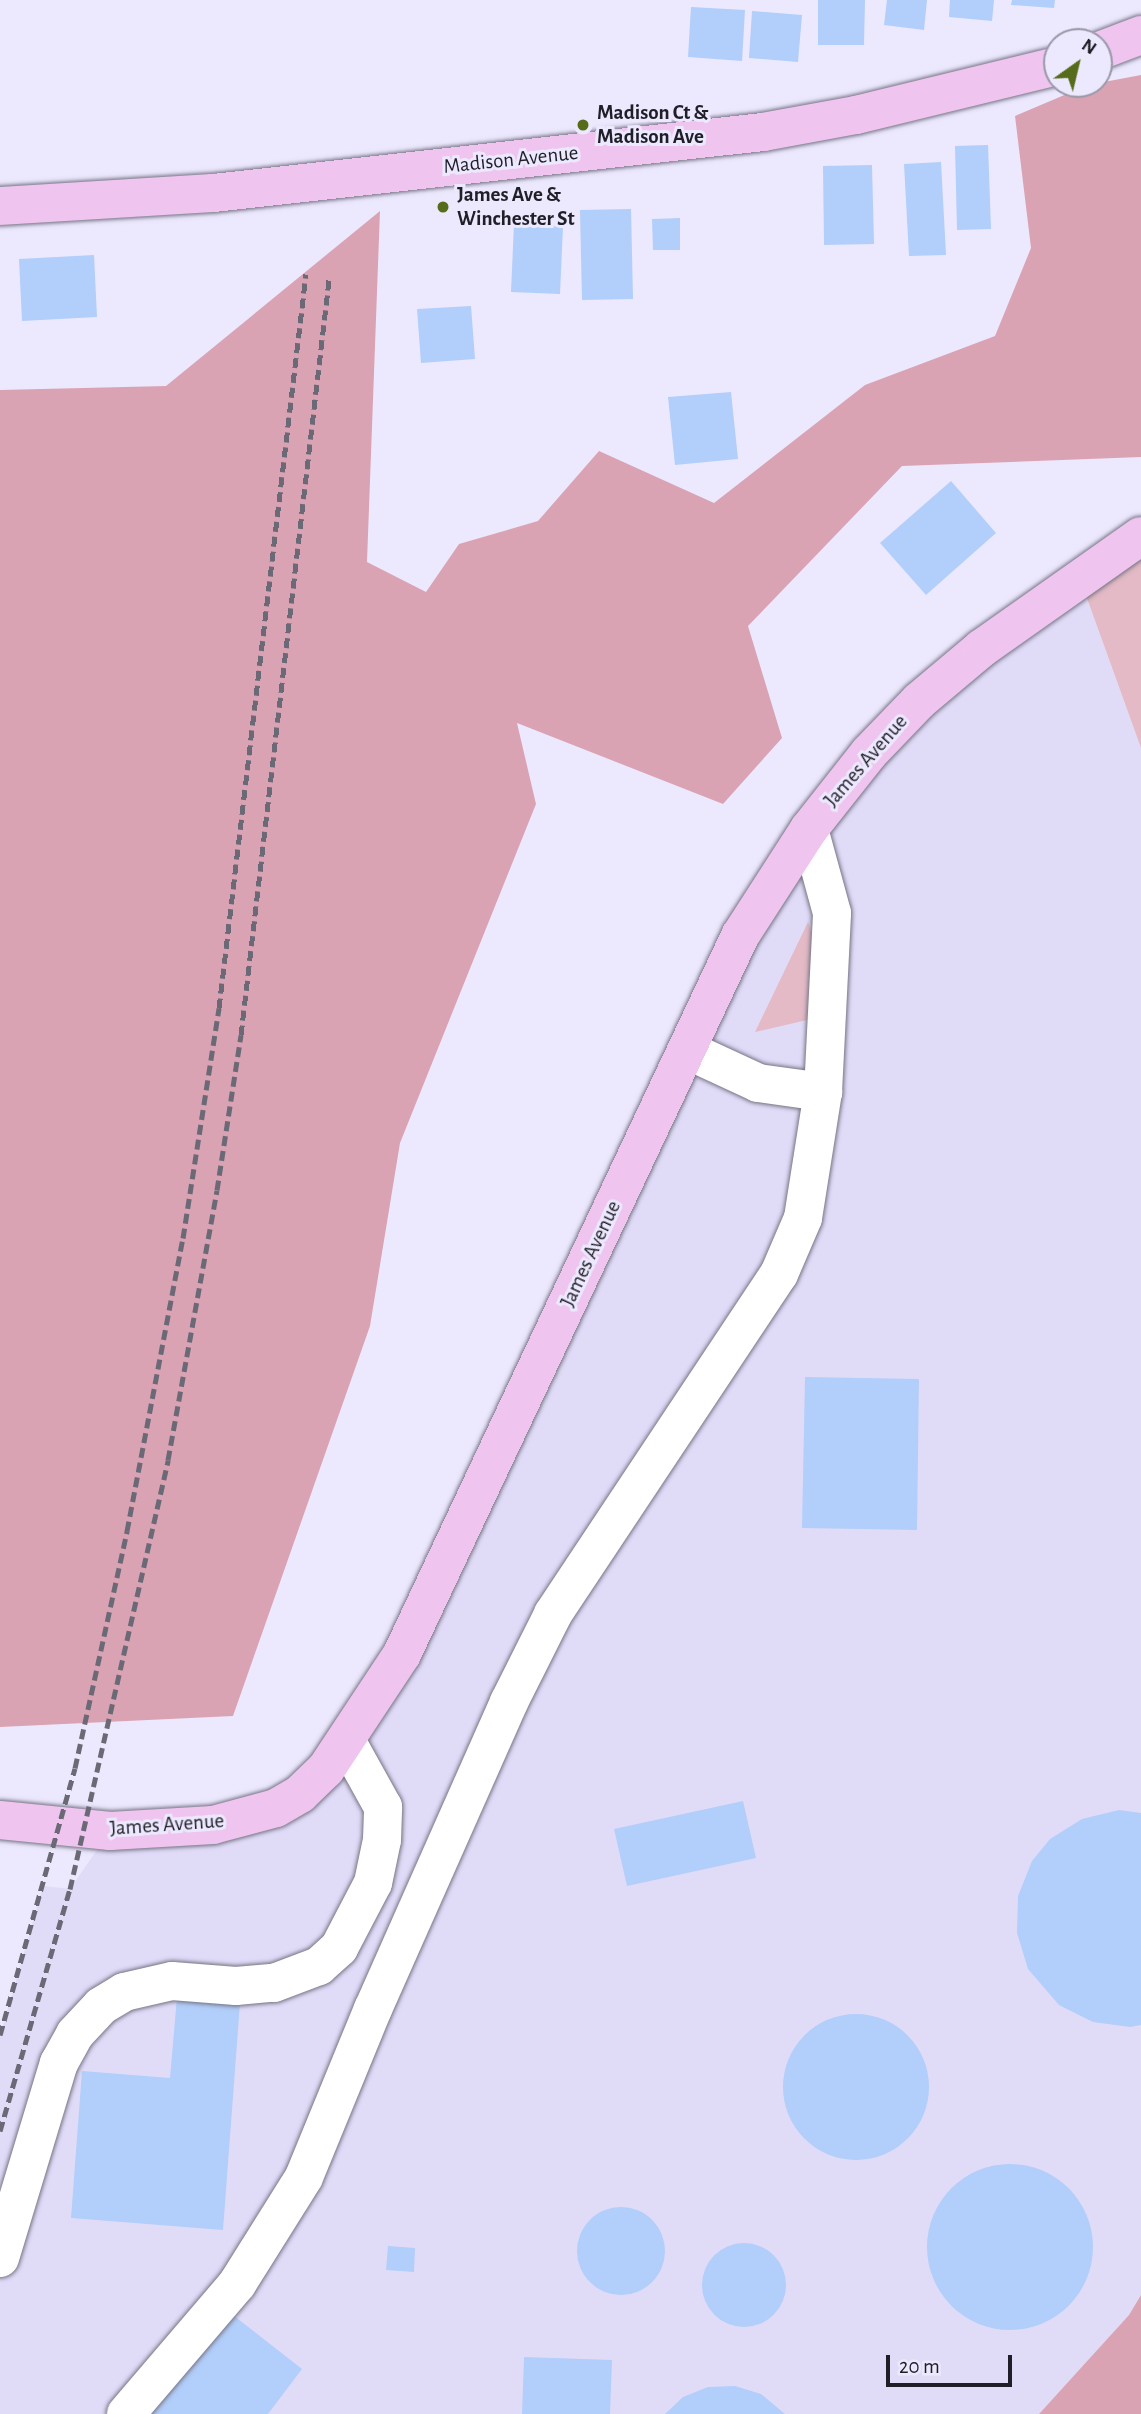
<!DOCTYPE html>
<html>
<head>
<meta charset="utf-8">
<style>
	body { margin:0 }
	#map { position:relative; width:1141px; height:2414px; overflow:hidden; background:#ece9fe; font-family:"Alegreya Sans",sans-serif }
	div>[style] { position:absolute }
	.built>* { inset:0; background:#e0dcf8 }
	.green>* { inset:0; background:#e3bac5 }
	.forest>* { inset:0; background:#daa3b3 }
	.building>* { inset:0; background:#b2cefa }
	.round { border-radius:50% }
	.roads { filter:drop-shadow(0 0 2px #777486) drop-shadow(0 0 2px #777486) }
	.minor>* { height:38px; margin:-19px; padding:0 19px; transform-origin:19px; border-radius:19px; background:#fff }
	.major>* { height:38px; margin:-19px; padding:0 19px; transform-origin:19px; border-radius:19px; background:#efc5f0 }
	.rail>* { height:5px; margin-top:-2.5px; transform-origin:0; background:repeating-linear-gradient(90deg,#6b6976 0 10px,transparent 0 15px) }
	.dots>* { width:19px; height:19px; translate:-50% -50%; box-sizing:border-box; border:4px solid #ece9fe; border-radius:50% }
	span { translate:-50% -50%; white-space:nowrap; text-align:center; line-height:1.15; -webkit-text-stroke:6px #ece9fe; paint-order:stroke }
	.poi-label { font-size:21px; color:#201f27; font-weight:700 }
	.left { translate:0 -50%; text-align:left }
	.street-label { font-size:21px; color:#201f27 }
	.north { position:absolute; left:1043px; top:28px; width:70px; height:70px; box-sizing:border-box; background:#ece9fe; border:2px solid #9a98a8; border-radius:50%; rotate:34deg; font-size:19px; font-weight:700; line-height:28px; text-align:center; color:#201f27 }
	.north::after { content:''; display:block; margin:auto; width:24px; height:32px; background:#576c1a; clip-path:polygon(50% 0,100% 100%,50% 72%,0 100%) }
	.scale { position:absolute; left:886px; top:2355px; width:126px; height:32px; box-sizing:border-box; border:4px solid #201f27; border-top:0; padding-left:9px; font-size:21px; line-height:24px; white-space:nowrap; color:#201f27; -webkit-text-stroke:5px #ece9fe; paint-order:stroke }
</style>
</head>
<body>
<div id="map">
	<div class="built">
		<i style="clip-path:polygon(1080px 579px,1141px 748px,1141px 2295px,1129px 2315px,1039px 2414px,0 2414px,0 2036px,43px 1886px,70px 1889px,110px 1831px,213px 1825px,326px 1769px,740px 936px,869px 753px)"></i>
	</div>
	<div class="green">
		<i style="clip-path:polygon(1141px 536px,1141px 748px,1080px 579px)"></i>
		<i style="clip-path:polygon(808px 922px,816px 946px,807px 1020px,755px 1032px)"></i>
	</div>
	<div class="forest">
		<i style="clip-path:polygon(1141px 75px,1141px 457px,902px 466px,748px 626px,782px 738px,723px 804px,517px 723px,536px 804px,400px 1143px,370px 1326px,233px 1716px,0 1727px,0 390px,166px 386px,380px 211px,367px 562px,426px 592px,459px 544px,538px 521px,599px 451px,714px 503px,865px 385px,995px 336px,1031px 248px,1015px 116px,1088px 85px)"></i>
		<i style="clip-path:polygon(1141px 2295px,1141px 2414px,1039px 2414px,1129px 2315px)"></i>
	</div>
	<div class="building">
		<i style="clip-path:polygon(818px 0,865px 0,864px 45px,818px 45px)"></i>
		<i style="clip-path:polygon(887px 0,927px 0,924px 30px,884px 25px)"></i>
		<i style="clip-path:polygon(950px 0,994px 0,992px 21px,949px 17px)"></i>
		<i style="clip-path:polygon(1012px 0,1055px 0,1054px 8px,1011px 5px)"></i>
		<i style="clip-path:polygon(691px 7px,745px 10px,742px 61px,688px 57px)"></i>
		<i style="clip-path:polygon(752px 11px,802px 15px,798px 62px,749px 58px)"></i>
		<i style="clip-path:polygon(988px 145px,991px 229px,957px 230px,955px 146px)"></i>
		<i style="clip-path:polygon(941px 162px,946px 255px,909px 256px,904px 164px)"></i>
		<i style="clip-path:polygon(872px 165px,874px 244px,824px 245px,823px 166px)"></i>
		<i style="clip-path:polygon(631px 209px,633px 299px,582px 300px,580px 210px)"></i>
		<i style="clip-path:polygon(680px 218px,680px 250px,653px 250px,652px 219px)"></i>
		<i style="clip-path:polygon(514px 224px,563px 226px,560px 294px,511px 292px)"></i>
		<i style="clip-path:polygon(94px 255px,97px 317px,22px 321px,19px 259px)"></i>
		<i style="clip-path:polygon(471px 306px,475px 359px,421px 363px,417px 309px)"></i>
		<i style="clip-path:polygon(731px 392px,738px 459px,675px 465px,668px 397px)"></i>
		<i style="clip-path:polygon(951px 481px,996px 533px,926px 595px,880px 543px)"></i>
		<i style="clip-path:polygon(805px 1377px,919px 1379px,917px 1530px,802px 1528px)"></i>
		<i style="clip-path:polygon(743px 1801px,756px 1858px,627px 1886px,614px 1829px)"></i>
		<i style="clip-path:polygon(1119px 1810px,1141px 1813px,1141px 2025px,1130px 2027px,1093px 2022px,1059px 2005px,1028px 1969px,1017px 1933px,1018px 1896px,1032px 1861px,1050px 1839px,1082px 1819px)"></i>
		<i style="clip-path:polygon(177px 1997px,240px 2003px,223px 2230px,71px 2218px,82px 2071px,170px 2078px)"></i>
		<i class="round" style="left:783px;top:2014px;width:146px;height:146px"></i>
		<i class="round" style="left:927px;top:2164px;width:166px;height:166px"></i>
		<i class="round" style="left:577px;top:2207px;width:88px;height:88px"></i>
		<i class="round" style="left:702px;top:2243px;width:84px;height:84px"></i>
		<i style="clip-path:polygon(388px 2246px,415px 2248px,414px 2272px,386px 2270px)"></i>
		<i style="clip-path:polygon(229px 2312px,302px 2369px,268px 2414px,149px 2414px)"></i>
		<i style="clip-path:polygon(524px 2357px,612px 2360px,610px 2414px,522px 2414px)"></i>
		<i style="clip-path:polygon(735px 2386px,761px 2394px,785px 2414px,665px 2414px,683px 2397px,708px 2387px)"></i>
	</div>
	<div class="roads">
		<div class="minor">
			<i style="left:687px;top:1050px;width:78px;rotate:24.9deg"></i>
			<i style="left:758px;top:1083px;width:66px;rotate:7.9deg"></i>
			<i style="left:0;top:2258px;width:204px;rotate:-73.2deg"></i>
			<i style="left:59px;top:2063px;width:33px;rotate:-61deg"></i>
			<i style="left:75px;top:2034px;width:38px;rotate:-47deg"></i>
			<i style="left:101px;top:2006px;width:27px;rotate:-31deg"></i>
			<i style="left:124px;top:1992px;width:49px;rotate:-12.9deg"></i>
			<i style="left:172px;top:1981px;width:64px;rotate:4.5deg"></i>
			<i style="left:236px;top:1986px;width:38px;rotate:-5deg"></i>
			<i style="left:274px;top:1983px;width:48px;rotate:-20.7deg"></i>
			<i style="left:319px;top:1966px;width:27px;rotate:-42deg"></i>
			<i style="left:339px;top:1948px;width:73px;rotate:-62.4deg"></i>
			<i style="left:373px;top:1883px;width:44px;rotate:-78.2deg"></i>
			<i style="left:382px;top:1840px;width:33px;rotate:-88deg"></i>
			<i style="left:383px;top:1807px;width:74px;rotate:-119deg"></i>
			<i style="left:126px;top:2414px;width:171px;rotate:-49.5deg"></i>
			<i style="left:237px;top:2284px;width:126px;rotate:-57.9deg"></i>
			<i style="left:304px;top:2177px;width:182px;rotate:-67.7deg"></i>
			<i style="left:373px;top:2009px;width:336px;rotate:-66.1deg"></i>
			<i style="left:509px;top:1702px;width:98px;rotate:-63.4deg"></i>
			<i style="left:553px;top:1614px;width:408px;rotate:-56.4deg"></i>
			<i style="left:779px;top:1274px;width:61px;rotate:-66.8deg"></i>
			<i style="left:803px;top:1218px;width:128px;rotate:-81deg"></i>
			<i style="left:823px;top:1092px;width:179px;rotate:-87.1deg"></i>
			<i style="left:832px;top:913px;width:87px;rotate:-105.3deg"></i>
		</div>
		<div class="major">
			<i style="left:1099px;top:51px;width:45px;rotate:-20.9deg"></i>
			<i style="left:0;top:206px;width:214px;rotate:-3.5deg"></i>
			<i style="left:214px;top:193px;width:552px;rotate:-6.34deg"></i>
			<i style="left:763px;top:132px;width:95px;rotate:-10.4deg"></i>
			<i style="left:856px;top:115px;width:207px;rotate:-13.7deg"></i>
			<i style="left:0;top:1820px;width:111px;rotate:5.7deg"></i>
			<i style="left:110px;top:1831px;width:103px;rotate:-3.3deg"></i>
			<i style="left:213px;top:1825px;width:65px;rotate:-15.1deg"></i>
			<i style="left:276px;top:1808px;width:28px;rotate:-30deg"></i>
			<i style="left:300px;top:1794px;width:36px;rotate:-44deg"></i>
			<i style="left:326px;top:1769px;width:138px;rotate:-56.5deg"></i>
			<i style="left:402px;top:1654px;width:794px;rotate:-64.79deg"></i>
			<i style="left:740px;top:936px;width:127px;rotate:-57.2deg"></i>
			<i style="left:809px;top:829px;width:97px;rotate:-51.7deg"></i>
			<i style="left:869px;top:753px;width:72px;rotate:-46.1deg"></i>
			<i style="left:919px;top:701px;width:82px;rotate:-40.1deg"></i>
			<i style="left:982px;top:648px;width:194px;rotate:-35.2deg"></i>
		</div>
	</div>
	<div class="rail">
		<i style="left:0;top:2035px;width:277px;rotate:-74.3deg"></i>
		<i style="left:75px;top:1768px;width:243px;rotate:-77.6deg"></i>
		<i style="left:127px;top:1531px;width:298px;rotate:-79.2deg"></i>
		<i style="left:183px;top:1238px;width:233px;rotate:-81.1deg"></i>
		<i style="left:219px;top:1008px;width:739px;rotate:-83.24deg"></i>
		<i style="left:0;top:2131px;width:252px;rotate:-73.9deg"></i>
		<i style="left:70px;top:1889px;width:440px;rotate:-77.1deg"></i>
		<i style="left:168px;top:1460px;width:274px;rotate:-79.7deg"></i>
		<i style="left:217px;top:1190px;width:157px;rotate:-81.2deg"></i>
		<i style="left:241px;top:1035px;width:760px;rotate:-83.35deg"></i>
	</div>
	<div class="dots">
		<i style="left:583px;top:125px;background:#576c1a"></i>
		<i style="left:443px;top:207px;background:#576c1a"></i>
	</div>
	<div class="poi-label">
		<span class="left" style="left:597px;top:125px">Madison Ct &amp;<br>Madison Ave</span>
		<span class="left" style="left:457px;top:207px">James Ave &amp;<br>Winchester St</span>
	</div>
	<div class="street-label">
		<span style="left:511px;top:160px;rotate:-6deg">Madison Avenue</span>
		<span style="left:866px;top:761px;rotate:-49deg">James Avenue</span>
		<span style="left:591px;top:1254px;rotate:-65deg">James Avenue</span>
		<span style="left:167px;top:1825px;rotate:-4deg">James Avenue</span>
	</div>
	<div class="north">N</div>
	<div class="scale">20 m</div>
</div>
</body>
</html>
